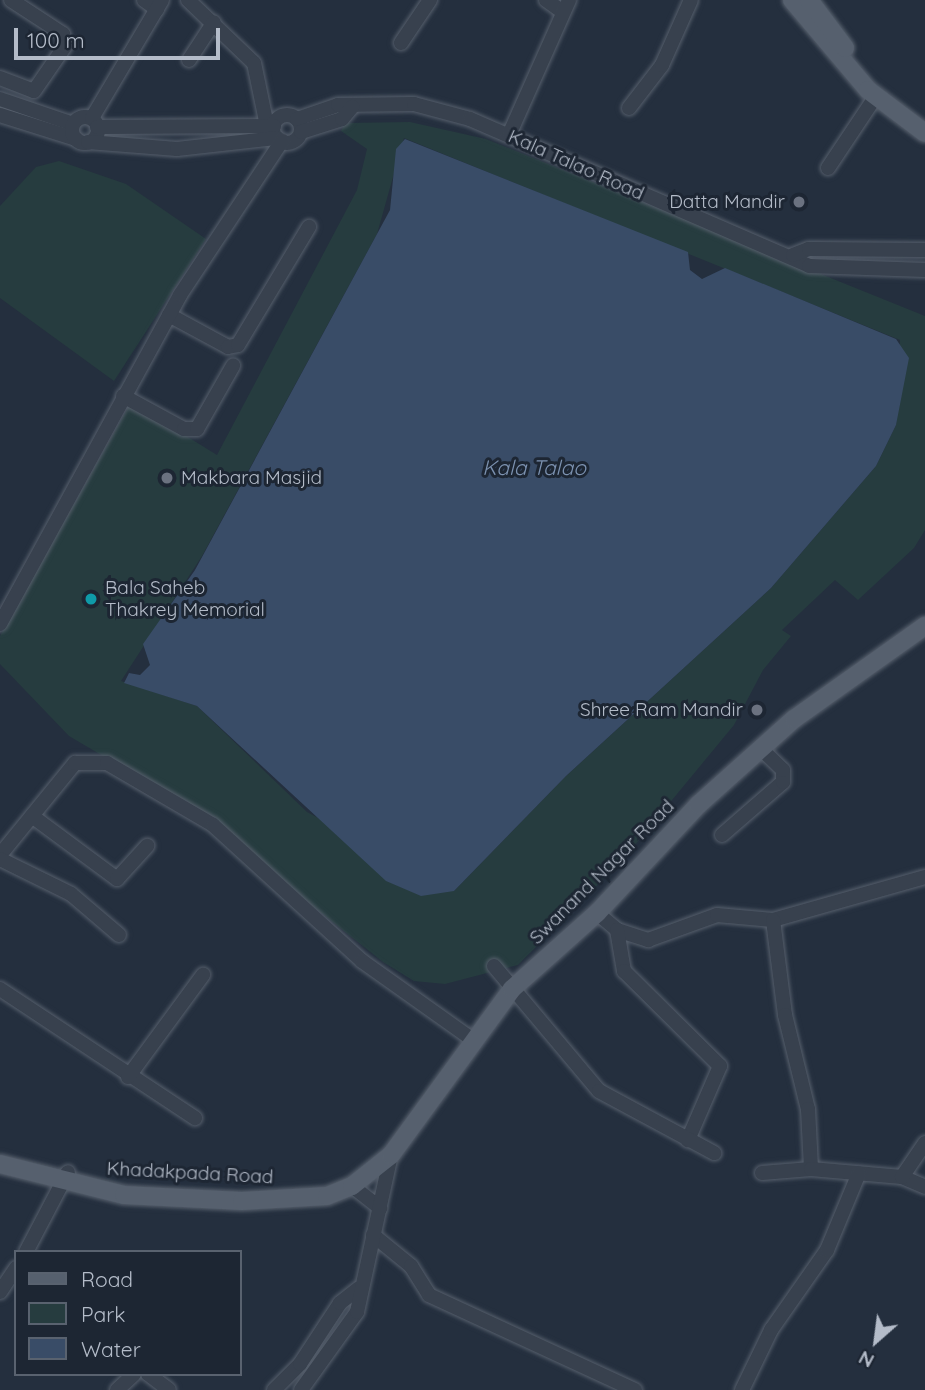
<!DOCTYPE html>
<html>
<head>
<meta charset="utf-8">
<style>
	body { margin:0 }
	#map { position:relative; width:925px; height:1390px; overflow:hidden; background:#242f3e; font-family:Quicksand,sans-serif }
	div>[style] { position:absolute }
	.green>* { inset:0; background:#263c3f }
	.water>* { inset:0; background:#394c67 }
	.roads { filter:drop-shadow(0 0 2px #565f6c) drop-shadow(0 0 2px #565f6c) }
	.minor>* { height:14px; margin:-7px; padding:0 7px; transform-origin:7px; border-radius:7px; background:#38414e }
	.minor>.ring { margin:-7px; padding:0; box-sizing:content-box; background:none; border:14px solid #38414e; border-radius:50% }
	.major>* { height:18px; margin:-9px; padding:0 9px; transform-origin:9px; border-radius:9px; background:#56606e }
	.dots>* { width:19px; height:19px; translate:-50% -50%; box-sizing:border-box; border:4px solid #1d2633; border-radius:50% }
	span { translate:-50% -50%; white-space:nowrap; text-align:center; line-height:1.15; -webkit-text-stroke:6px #1d2633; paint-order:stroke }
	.street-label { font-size:19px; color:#b4bcc9 }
	.poi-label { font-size:19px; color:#b4bcc9 }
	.right { translate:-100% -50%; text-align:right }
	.left { translate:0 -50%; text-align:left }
	.water-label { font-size:21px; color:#7c92b1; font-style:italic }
	.legend { position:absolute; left:14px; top:1250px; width:228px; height:126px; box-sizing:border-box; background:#1d2633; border:2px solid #59626f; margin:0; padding:9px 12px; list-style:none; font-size:21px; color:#b4bcc9 }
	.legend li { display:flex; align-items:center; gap:14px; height:35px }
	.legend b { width:35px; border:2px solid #59626f }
	.north { position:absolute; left:841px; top:1306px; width:70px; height:70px; -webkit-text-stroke:5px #1d2633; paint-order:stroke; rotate:208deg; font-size:19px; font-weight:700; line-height:28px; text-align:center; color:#b4bcc9 }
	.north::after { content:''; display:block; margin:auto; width:24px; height:32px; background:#b4bcc9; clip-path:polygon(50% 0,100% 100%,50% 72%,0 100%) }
	.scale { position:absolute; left:14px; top:28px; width:206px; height:32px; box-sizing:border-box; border:4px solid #b4bcc9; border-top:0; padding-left:9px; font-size:21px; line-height:24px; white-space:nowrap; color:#b4bcc9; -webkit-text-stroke:5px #1d2633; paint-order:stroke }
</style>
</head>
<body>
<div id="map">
	<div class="green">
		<i style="clip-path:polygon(evenodd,410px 122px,486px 139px,925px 316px,925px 530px,914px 548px,858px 600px,835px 580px,782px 630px,791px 636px,763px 670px,734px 725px,625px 857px,518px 965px,445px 984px,414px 981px,383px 962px,181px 802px,69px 736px,0 664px,0 636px,131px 402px,217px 455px,357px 190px,367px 149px,341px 131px,345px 123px,410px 122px,404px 138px,900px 340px,896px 425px,876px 466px,771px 588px,564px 778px,454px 891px,307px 812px,197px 706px,121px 681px,202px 556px,377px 234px,404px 138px)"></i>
		<i style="clip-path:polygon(59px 161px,126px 184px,206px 239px,114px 381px,0 298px,0 206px,36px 167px)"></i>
	</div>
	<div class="water">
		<i style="clip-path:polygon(405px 139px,688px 252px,690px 270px,702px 279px,725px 268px,896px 339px,909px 358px,896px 425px,876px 466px,771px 588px,566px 776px,454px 891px,421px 896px,386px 881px,197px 706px,124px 683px,129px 673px,140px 675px,150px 665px,143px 644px,195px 570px,390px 210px,396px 149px)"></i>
	</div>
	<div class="roads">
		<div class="minor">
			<i style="left:144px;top:0;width:16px;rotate:35deg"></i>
			<i style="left:188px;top:0;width:91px;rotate:43.7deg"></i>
			<i style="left:254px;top:63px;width:64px;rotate:78.3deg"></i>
			<i style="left:546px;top:0;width:19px;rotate:35deg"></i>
			<i style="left:401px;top:43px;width:52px;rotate:-56deg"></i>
			<i style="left:189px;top:60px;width:45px;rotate:-56.7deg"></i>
			<i style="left:0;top:78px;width:36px;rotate:21deg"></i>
			<i style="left:34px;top:91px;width:55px;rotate:-55.4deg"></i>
			<i style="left:65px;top:46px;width:12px;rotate:-99deg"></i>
			<i style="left:63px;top:34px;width:62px;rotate:-146.8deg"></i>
			<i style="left:0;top:99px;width:77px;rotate:18.9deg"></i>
			<i style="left:629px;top:108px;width:54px;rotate:-52.5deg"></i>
			<i style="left:662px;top:65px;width:71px;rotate:-66deg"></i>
			<i style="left:0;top:115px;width:80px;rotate:17.5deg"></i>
			<i class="ring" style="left:273px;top:115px;width:14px;height:14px"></i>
			<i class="ring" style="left:72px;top:117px;width:12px;height:12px"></i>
			<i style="left:92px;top:118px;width:137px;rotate:-59.3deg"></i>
			<i style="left:297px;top:119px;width:43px;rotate:-18.9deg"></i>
			<i style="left:338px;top:105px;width:76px;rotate:-0.8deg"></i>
			<i style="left:414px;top:104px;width:58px;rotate:15deg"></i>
			<i style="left:470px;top:119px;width:369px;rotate:23.4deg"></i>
			<i style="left:809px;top:266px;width:116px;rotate:2deg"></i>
			<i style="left:97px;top:127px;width:177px;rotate:-0.3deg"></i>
			<i style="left:301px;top:132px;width:43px;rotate:-17.6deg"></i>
			<i style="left:342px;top:119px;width:16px;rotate:-50deg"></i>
			<i style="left:509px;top:135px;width:148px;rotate:-66deg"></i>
			<i style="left:88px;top:142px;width:89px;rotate:4.5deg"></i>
			<i style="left:177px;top:149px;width:101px;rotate:-6.3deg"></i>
			<i style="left:828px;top:168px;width:87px;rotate:-56.3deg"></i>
			<i style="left:793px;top:255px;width:17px;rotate:-21deg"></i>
			<i style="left:809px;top:249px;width:116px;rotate:0.5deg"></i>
			<i style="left:169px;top:315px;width:67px;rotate:28.5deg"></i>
			<i style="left:228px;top:347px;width:10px;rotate:-11deg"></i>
			<i style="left:238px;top:345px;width:138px;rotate:-59deg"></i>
			<i style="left:123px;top:396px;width:69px;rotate:28.4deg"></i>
			<i style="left:184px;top:429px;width:13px"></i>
			<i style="left:197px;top:429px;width:73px;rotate:-60.3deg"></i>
			<i style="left:0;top:624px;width:375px;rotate:-61.3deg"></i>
			<i style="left:180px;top:295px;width:185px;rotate:-56.5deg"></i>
			<i style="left:32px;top:816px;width:106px;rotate:36.5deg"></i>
			<i style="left:117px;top:879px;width:45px;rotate:-47.7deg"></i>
			<i style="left:722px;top:835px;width:81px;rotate:-41deg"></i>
			<i style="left:783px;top:782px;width:12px;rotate:-90deg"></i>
			<i style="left:783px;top:770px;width:32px;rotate:-136deg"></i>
			<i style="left:0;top:855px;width:119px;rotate:-50.8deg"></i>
			<i style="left:75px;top:763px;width:32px"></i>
			<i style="left:107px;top:763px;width:123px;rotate:30.3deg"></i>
			<i style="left:213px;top:825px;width:202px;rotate:42.4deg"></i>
			<i style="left:362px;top:961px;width:136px;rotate:35.4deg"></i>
			<i style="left:0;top:859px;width:79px;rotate:26.2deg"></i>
			<i style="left:71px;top:894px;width:63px;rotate:40.5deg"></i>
			<i style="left:597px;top:913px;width:26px;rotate:40deg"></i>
			<i style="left:617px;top:930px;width:33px;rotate:18deg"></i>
			<i style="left:648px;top:940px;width:73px;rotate:-19.9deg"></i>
			<i style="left:717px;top:915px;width:56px;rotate:5.1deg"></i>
			<i style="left:773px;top:920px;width:158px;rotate:-15.8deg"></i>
			<i style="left:773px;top:920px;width:96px;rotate:82.8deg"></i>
			<i style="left:785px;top:1015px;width:97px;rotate:76.3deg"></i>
			<i style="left:808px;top:1109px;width:60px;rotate:87.1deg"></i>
			<i style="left:617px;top:930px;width:42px;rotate:80.3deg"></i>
			<i style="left:624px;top:971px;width:135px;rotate:44.7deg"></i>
			<i style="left:720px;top:1066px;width:81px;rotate:113.4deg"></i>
			<i style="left:494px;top:966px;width:163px;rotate:50deg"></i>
			<i style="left:599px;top:1091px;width:131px;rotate:28.3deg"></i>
			<i style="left:0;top:989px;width:234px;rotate:33.5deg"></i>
			<i style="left:128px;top:1077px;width:127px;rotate:-53.7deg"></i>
			<i style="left:762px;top:1173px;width:49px;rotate:-4.7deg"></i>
			<i style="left:811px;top:1169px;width:91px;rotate:5deg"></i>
			<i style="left:902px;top:1177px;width:25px;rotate:23deg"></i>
			<i style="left:902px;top:1177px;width:41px;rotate:-55.9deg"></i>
			<i style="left:352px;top:1186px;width:36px;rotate:38deg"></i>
			<i style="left:373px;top:1235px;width:49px;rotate:39.2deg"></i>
			<i style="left:411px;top:1266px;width:34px;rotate:58deg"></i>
			<i style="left:429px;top:1295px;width:227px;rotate:24.8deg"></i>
			<i style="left:26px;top:1252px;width:90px;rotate:-62.3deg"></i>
			<i style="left:0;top:1292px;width:29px;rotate:-56deg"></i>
			<i style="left:148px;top:1374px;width:26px;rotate:37deg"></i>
			<i style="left:117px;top:1390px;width:23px;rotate:-43deg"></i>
			<i style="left:274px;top:1390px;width:37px;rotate:-45deg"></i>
			<i style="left:300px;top:1364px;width:73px;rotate:-56.7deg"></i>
			<i style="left:340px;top:1303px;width:23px;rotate:-38deg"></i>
			<i style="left:301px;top:1390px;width:96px;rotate:-54.3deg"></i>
			<i style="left:357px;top:1312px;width:161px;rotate:-77.8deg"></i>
			<i style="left:742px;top:1390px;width:67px;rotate:-64.2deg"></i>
			<i style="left:771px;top:1330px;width:98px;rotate:-55deg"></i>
			<i style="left:827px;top:1250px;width:83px;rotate:-67.4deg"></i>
		</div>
		<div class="major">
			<i style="left:792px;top:0;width:118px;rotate:49.8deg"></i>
			<i style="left:868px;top:90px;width:71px;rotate:37deg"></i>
			<i style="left:809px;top:0;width:60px;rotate:53.1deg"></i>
			<i style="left:0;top:1164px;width:128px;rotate:14deg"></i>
			<i style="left:124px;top:1195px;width:118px;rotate:2.9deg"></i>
			<i style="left:242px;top:1201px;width:85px;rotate:-3.4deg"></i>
			<i style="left:327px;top:1196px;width:27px;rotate:-22deg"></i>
			<i style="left:352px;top:1186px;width:50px;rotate:-38.5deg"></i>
			<i style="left:391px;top:1155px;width:205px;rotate:-53.9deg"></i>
			<i style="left:512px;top:989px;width:114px;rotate:-41.8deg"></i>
			<i style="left:597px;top:913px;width:148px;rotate:-46.9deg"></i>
			<i style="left:698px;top:805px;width:129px;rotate:-41.9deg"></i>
			<i style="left:794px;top:719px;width:161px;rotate:-35.4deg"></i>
		</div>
	</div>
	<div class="dots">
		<i style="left:799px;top:202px;background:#6b7280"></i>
		<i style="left:167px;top:478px;background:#6b7280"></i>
		<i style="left:91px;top:599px;background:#0f9aa8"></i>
		<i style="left:757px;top:710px;background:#6b7280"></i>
	</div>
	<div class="street-label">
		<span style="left:576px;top:165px;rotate:24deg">Kala Talao Road</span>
		<span style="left:602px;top:872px;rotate:-45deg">Swanand Nagar Road</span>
		<span style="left:190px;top:1173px;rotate:3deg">Khadakpada Road</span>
	</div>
	<div class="poi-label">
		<span class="right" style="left:785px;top:202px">Datta Mandir</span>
		<span class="left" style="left:181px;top:478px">Makbara Masjid</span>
		<span class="left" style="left:105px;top:599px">Bala Saheb<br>Thakrey Memorial</span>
		<span class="right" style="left:743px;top:710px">Shree Ram Mandir</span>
	</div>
	<div class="water-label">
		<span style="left:534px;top:467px">Kala Talao</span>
	</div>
	<ul class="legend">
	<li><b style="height:9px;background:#56606e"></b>Road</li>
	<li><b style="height:19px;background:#263c3f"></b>Park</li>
	<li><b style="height:19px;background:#394c67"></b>Water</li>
	</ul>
	<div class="north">N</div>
	<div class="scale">100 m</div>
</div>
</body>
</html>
